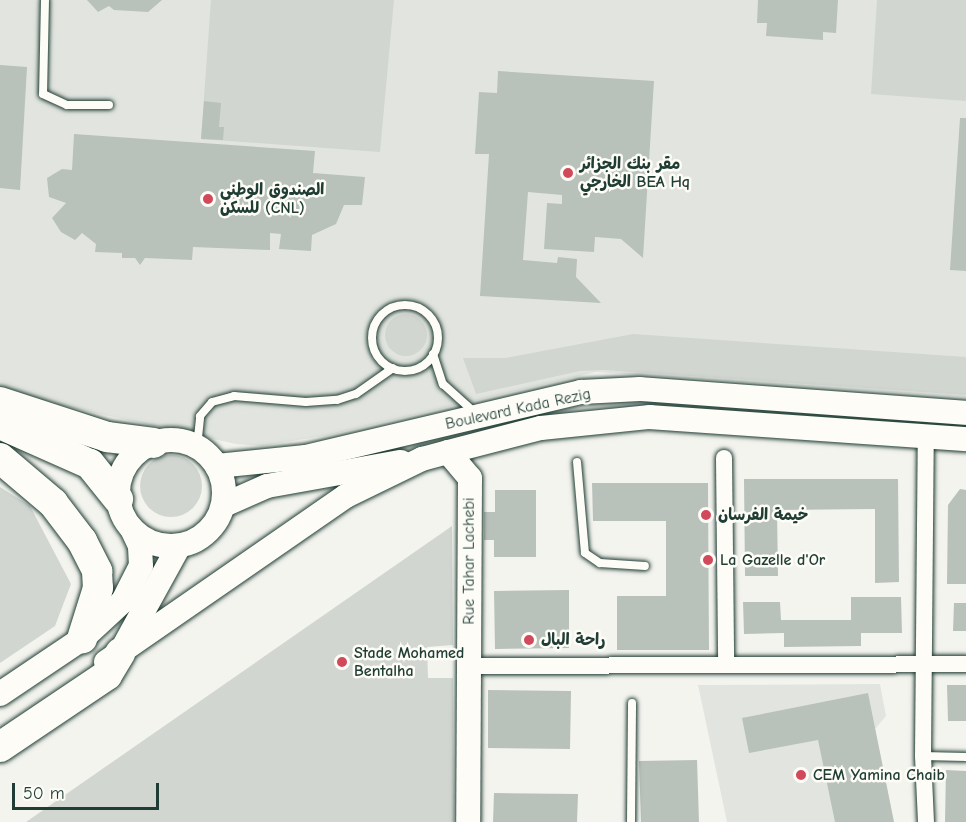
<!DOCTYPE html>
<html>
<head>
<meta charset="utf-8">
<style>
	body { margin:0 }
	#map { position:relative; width:966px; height:822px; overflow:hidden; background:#f4f4ef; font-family:"Comic Neue","Playpen Sans Arabic",sans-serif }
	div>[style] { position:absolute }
	.built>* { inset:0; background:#e2e5df }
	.green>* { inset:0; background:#d1d6d1 }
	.round { border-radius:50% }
	.building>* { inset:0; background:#b9c1bb }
	.roads { filter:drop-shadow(0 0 2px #1f3d34) drop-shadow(0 0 2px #1f3d34) }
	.lane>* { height:8px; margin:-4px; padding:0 4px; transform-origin:4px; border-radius:4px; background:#fdfcf7 }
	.lane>.ring { margin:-4px; padding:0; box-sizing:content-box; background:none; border:8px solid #fdfcf7; border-radius:50% }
	.street>* { height:16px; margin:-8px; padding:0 8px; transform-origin:8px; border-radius:8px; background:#fdfcf7 }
	.secondary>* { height:24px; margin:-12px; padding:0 12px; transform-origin:12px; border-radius:12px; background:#fdfcf7 }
	.secondary>.ring { margin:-12px; padding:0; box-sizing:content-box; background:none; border:24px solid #fdfcf7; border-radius:50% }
	.highway>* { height:30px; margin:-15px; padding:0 15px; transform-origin:15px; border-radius:15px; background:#fdfcf7 }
	.dots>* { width:16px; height:16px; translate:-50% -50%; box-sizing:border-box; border:3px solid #fdfcf7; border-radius:50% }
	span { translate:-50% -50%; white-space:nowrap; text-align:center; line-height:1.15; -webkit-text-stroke:5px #fdfcf7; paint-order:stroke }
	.poi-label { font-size:16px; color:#1f3d34; font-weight:700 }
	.left { translate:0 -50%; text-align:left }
	.street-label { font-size:16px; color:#1f3d34 }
	.scale { position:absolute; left:12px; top:783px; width:147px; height:27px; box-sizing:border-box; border:3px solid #1f3d34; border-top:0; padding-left:8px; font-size:18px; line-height:21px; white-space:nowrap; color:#1f3d34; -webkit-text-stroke:4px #fdfcf7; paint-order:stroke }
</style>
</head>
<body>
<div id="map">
	<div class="built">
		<i style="clip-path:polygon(0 0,966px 0,966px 397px,596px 372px,329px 435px,262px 446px,236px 444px,0 392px)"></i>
		<i style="clip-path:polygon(880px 684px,886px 716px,875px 729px,894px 822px,727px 822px,698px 685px)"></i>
	</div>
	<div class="green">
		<i style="clip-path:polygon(211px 0,394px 0,380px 152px,201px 139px)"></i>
		<i style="clip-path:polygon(877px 0,966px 0,966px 101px,871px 94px)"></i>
		<i class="round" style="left:385px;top:314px;width:42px;height:42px"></i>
		<i style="clip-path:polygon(633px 334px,966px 357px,966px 395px,604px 370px,580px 371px,476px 394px,463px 358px,506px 358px)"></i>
		<i class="round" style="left:140px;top:455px;width:62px;height:62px"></i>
		<i style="clip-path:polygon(0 487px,30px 506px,71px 584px,55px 626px,0 663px)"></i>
		<i style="clip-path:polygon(452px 526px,453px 645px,427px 647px,428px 678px,453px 678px,454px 822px,26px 822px)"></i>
	</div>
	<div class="building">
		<i style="clip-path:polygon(87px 0,162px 0,148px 12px,114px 10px,109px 6px,98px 12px)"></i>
		<i style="clip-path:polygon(758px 0,838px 0,836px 33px,823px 32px,823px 40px,766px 36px,767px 23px,757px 23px)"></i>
		<i style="clip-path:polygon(0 65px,27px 67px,20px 190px,0 188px)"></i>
		<i style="clip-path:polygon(498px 71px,654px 81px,643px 258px,621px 239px,595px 237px,594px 252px,544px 249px,547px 203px,562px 204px,562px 195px,528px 192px,523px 260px,557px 263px,558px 257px,577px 259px,576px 277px,601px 303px,480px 296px,489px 154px,475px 154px,479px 92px,497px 93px)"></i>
		<i style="clip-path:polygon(204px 101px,221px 103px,219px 127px,224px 127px,223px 140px,201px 139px)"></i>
		<i style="clip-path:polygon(960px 118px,966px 118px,966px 271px,950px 270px)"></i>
		<i style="clip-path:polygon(74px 134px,315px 151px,313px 173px,365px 177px,362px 205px,344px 205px,336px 224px,312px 235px,311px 251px,279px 249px,281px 234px,270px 233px,270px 250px,193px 247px,192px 260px,145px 258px,140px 265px,135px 258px,122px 258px,122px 253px,95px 252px,96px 244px,82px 233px,75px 240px,61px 232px,52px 218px,66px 203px,49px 197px,47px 178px,62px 169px,72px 170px)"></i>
		<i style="clip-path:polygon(744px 479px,898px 479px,899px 582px,875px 583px,875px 509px,777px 510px,778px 576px,745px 576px)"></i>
		<i style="clip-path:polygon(592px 483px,708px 483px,709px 650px,617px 650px,617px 596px,666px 596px,666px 521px,593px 521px)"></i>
		<i style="clip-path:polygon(960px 489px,966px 490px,966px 584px,947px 584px,948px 505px)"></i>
		<i style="clip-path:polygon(495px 490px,536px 490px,536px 557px,494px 557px,494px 540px,484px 540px,484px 512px,495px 512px)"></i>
		<i style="clip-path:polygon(569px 590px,569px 648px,495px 649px,494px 591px)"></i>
		<i style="clip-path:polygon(851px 597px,901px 597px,902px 633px,861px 633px,861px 646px,784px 647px,784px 633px,744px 634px,743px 602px,780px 602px,781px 620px,851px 620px)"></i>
		<i style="clip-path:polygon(954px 603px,966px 603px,966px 631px,953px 631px)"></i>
		<i style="clip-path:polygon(947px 685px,966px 685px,966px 721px,948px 721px)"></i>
		<i style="clip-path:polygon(488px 690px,571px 691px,570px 749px,488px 748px)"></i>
		<i style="clip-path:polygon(868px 693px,894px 822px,835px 822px,818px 740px,749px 753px,742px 718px)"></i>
		<i style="clip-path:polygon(697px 760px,699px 822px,641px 822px,639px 761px)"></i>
		<i style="clip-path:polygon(946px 770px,966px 771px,966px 822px,945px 822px)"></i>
		<i style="clip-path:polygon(494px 793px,578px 794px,577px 822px,493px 822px)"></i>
	</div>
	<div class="roads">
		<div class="lane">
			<i style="left:45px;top:0;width:94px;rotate:91.2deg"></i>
			<i style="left:43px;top:94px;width:26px;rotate:25deg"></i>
			<i style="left:67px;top:105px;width:42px"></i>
			<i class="ring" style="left:372px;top:305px;width:58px;height:58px"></i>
			<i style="left:433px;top:354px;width:32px;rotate:72deg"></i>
			<i style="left:443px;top:384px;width:40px;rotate:42deg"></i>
			<i style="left:197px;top:447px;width:31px;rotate:-84deg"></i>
			<i style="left:200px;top:416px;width:18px;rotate:-49deg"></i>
			<i style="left:212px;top:402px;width:23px;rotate:-15deg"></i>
			<i style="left:234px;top:396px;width:72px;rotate:4.8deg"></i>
			<i style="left:306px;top:402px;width:31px;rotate:-4deg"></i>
			<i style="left:337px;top:400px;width:20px;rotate:-18deg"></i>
			<i style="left:356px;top:394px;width:45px;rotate:-35.1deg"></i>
			<i style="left:577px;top:462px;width:91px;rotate:85deg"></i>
			<i style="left:585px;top:553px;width:18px;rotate:34deg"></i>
			<i style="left:600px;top:563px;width:45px;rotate:3.8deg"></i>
			<i style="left:923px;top:756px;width:43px;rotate:1.3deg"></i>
			<i style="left:631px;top:822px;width:119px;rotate:-89.5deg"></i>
		</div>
		<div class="street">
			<i style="left:724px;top:458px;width:207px;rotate:89.4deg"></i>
			<i style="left:469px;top:666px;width:497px;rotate:-0.2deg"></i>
			<i style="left:926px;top:822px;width:66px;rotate:-92.6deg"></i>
			<i style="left:923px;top:756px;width:320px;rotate:-89.5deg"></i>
		</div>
		<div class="secondary">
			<i class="ring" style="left:118px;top:440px;width:82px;height:82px"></i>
			<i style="left:448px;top:452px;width:34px;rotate:50deg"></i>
			<i style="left:470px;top:478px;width:344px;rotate:90.3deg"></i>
			<i style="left:217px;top:466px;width:89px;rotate:-5.8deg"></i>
			<i style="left:306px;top:457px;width:283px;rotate:-13.3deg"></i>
			<i style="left:581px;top:392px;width:59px;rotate:-2.9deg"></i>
			<i style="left:640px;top:389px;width:327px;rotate:4.2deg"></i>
			<i style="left:224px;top:505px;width:47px;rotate:-23.8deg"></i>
			<i style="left:267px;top:486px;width:136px;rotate:-10.2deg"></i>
			<i style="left:124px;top:646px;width:114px;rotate:-61.2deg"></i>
			<i style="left:106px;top:662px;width:292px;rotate:-34.7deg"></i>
			<i style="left:346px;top:496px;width:85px;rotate:-26deg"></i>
			<i style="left:422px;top:459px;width:27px;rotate:-15deg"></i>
			<i style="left:448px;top:452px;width:96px;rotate:-14.5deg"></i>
			<i style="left:541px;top:428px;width:110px;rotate:-5.8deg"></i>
			<i style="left:650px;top:417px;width:317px;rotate:4deg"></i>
			<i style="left:0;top:694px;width:99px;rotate:-33.9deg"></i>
			<i style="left:82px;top:639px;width:56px;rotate:-42.8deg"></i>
			<i style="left:123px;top:601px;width:39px;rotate:-63deg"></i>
			<i style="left:141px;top:566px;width:20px;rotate:-93deg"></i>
			<i style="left:140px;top:546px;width:17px;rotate:-115deg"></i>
		</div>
		<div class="highway">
			<i style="left:0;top:402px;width:113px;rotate:18.1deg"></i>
			<i style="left:107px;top:437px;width:47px;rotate:7.3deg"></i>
			<i style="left:0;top:424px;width:98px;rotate:24deg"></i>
			<i style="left:90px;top:464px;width:45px;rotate:51.3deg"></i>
			<i style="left:0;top:458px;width:70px;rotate:40.3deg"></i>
			<i style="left:53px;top:503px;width:48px;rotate:52.7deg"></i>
			<i style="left:82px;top:541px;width:34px;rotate:63deg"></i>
			<i style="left:97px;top:571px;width:17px;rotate:87deg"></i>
			<i style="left:98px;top:588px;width:53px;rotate:107.4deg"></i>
			<i style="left:0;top:747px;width:129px;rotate:-33.9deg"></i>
			<i style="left:107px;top:675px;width:26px;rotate:-59deg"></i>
		</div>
	</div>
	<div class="dots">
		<i style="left:568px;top:173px;background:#d1495b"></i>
		<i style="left:208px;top:199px;background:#d1495b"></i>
		<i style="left:706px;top:515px;background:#d1495b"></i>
		<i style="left:708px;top:560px;background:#d1495b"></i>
		<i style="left:529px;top:640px;background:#d1495b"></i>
		<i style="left:342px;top:662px;background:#d1495b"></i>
		<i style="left:801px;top:775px;background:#d1495b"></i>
	</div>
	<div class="poi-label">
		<span class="left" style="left:580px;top:173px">مقر بنك الجزائر<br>الخارجي BEA Hq</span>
		<span class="left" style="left:220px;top:199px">الصندوق الوطني<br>للسكن (CNL)</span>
		<span class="left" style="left:718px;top:515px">خيمة الفرسان</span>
		<span class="left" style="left:720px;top:560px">La Gazelle d'Or</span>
		<span class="left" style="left:541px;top:640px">راحة البال</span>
		<span class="left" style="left:354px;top:662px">Stade Mohamed<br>Bentalha</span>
		<span class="left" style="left:813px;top:775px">CEM Yamina Chaib</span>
	</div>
	<div class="street-label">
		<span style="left:518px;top:409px;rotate:-12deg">Boulevard Kada Rezig</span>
		<span style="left:469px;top:561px;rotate:-90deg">Rue Tahar Lachebi</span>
	</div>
	<div class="scale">50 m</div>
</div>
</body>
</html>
